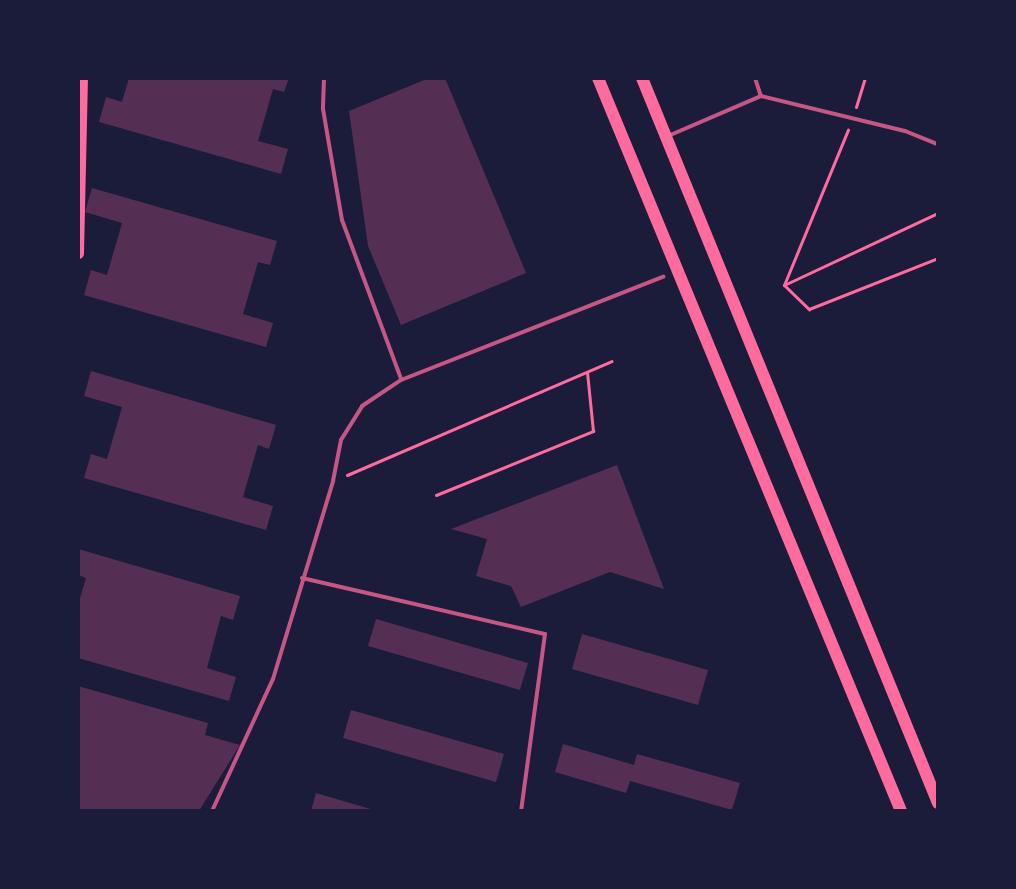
<!DOCTYPE html>
<html>
<head>
<meta charset="utf-8">
<style>
	body { margin:0 }
	#map { position:relative; width:1016px; height:889px; overflow:hidden; background:#1b1b3a; font-family:"PT Sans",sans-serif }
	div>[style] { position:absolute }
	.building>* { inset:0; background:#542f53 }
	.path>* { height:3px; margin:-1.5px; padding:0 1.5px; transform-origin:1.5px; border-radius:1.5px; background:#ff6b9d }
	.service>* { height:4px; margin:-2px; padding:0 2px; transform-origin:2px; border-radius:2px; background:#c65784 }
	.secondary>* { height:11px; margin:-5.5px; padding:0 5.5px; transform-origin:5.5px; border-radius:5.5px; background:#ff6b9d }
	.primary>* { height:12px; margin:-6px; padding:0 6px; transform-origin:6px; border-radius:6px; background:#ff6b9d }
	span { translate:-50% -50%; white-space:nowrap; text-align:center; line-height:1.15; -webkit-text-stroke:7px #1b1b3a; paint-order:stroke }
	.frame { position:absolute; inset:0; border:80px solid #1b1b3a; pointer-events:none }
</style>
</head>
<body>
<div id="map">
	<div class="building">
		<i style="clip-path:polygon(129px 78px,289px 78px,284px 92px,273px 89px,258px 141px,288px 149px,281px 174px,99px 122px,106px 97px,122px 102px)"></i>
		<i style="clip-path:polygon(429px 78px,445px 78px,526px 273px,401px 325px,368px 246px,349px 111px)"></i>
		<i style="clip-path:polygon(92px 188px,277px 241px,270px 265px,258px 262px,243px 314px,273px 323px,266px 347px,84px 295px,91px 270px,107px 275px,122px 223px,85px 212px)"></i>
		<i style="clip-path:polygon(91px 371px,276px 425px,269px 449px,258px 445px,243px 497px,273px 506px,266px 530px,84px 478px,91px 454px,107px 459px,122px 407px,84px 396px)"></i>
		<i style="clip-path:polygon(617px 465px,664px 589px,610px 572px,521px 607px,511px 586px,476px 576px,487px 539px,451px 529px)"></i>
		<i style="clip-path:polygon(78px 549px,240px 596px,233px 620px,221px 616px,207px 668px,236px 677px,229px 701px,78px 658px,78px 605px,86px 578px,78px 575px)"></i>
		<i style="clip-path:polygon(376px 619px,528px 663px,520px 690px,368px 646px)"></i>
		<i style="clip-path:polygon(582px 634px,708px 670px,698px 705px,572px 669px)"></i>
		<i style="clip-path:polygon(78px 686px,208px 723px,205px 735px,240px 745px,199px 811px,78px 811px)"></i>
		<i style="clip-path:polygon(351px 710px,504px 754px,496px 782px,343px 738px)"></i>
		<i style="clip-path:polygon(563px 744px,634px 765px,637px 754px,740px 783px,732px 810px,630px 781px,626px 793px,555px 772px)"></i>
		<i style="clip-path:polygon(316px 793px,374px 810px,374px 811px,311px 811px)"></i>
	</div>
	<div class="path">
		<i style="left:856px;top:107px;width:30px;rotate:-73deg"></i>
		<i style="left:784px;top:285px;width:168px;rotate:-67.6deg"></i>
		<i style="left:784px;top:285px;width:35px;rotate:44deg"></i>
		<i style="left:809px;top:309px;width:139px;rotate:-21.6deg"></i>
		<i style="left:784px;top:285px;width:170px;rotate:-25.1deg"></i>
		<i style="left:347px;top:475px;width:288px;rotate:-23.3deg"></i>
		<i style="left:436px;top:495px;width:170px;rotate:-22.2deg"></i>
		<i style="left:593px;top:431px;width:59px;rotate:-95.8deg"></i>
	</div>
	<div class="service">
		<i style="left:324px;top:78px;width:31px;rotate:92deg"></i>
		<i style="left:323px;top:109px;width:113px;rotate:80.3deg"></i>
		<i style="left:342px;top:220px;width:170px;rotate:69.6deg"></i>
		<i style="left:755px;top:78px;width:19px;rotate:72deg"></i>
		<i style="left:668px;top:136px;width:101px;rotate:-23.3deg"></i>
		<i style="left:761px;top:96px;width:148px;rotate:13.7deg"></i>
		<i style="left:905px;top:131px;width:35px;rotate:22deg"></i>
		<i style="left:302px;top:578px;width:249px;rotate:13deg"></i>
		<i style="left:545px;top:634px;width:179px;rotate:97.7deg"></i>
		<i style="left:212px;top:811px;width:145px;rotate:-65.2deg"></i>
		<i style="left:273px;top:679px;width:207px;rotate:-73.1deg"></i>
		<i style="left:333px;top:481px;width:42px;rotate:-79deg"></i>
		<i style="left:341px;top:440px;width:40px;rotate:-58deg"></i>
		<i style="left:362px;top:406px;width:47px;rotate:-33.7deg"></i>
		<i style="left:401px;top:380px;width:282px;rotate:-21.5deg"></i>
	</div>
	<div class="secondary">
		<i style="left:78px;top:253px;width:175px;rotate:-88.7deg"></i>
	</div>
	<div class="primary">
		<i style="left:598px;top:78px;width:793px;rotate:67.54deg"></i>
		<i style="left:642px;top:78px;width:783px;rotate:67.79deg"></i>
	</div>
	<div class="frame"></div>
</div>
</body>
</html>
